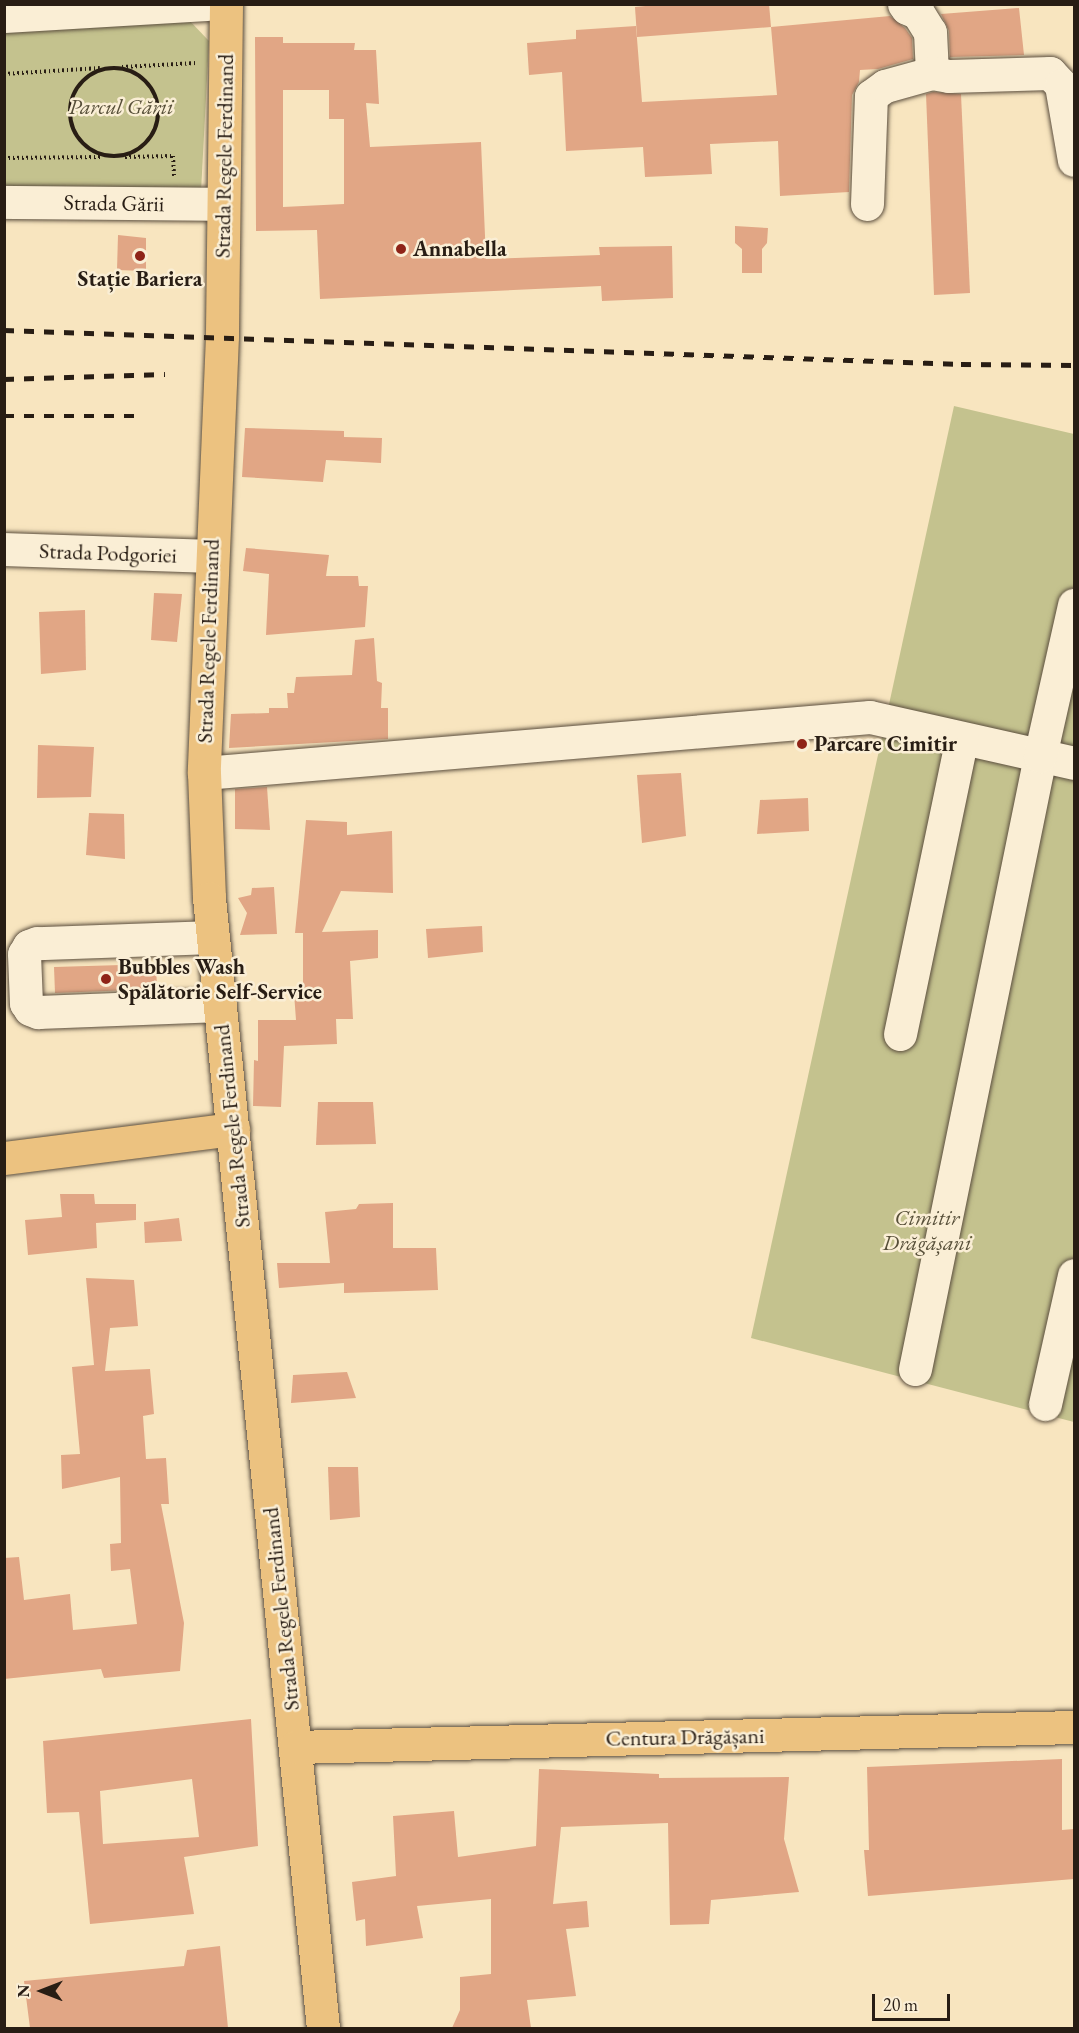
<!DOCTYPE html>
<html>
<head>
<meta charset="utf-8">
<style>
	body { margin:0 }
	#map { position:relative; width:1079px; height:2033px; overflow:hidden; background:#f8e5bf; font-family:"EB Garamond",serif }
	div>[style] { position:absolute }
	.green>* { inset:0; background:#c4c28e }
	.building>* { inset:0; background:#e1a685 }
	.path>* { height:4px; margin-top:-2px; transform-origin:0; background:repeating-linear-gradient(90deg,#281d14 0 1.5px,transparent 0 4.5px) }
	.path>.ring { margin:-2px; padding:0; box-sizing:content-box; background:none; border:4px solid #281d14; border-radius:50% }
	.roads { filter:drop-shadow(0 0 2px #5c4f3f) drop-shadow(0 0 2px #5c4f3f) }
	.minor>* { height:33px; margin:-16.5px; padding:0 16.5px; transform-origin:16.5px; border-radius:16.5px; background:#faeed5 }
	.major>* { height:33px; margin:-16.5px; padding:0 16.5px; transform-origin:16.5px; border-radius:16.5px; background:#ecc280 }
	.rail>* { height:4.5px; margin-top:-2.25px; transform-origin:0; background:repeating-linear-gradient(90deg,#281d14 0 10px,transparent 0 20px) }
	.dots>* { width:16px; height:16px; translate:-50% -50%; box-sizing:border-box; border:3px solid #faeed5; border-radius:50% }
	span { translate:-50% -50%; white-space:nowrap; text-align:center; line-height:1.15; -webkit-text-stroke:5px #faeed5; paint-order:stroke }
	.park-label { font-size:22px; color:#574f39; font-style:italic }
	.street-label { font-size:22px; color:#281d14 }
	.poi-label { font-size:22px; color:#281d14; font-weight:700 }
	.left { translate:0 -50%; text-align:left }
	.frame { position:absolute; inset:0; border:6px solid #281d14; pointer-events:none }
	.north { position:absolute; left:12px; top:1961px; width:60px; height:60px; -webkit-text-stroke:4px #faeed5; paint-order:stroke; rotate:270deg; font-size:16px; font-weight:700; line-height:24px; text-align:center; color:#281d14 }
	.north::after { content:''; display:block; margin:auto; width:21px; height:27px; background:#281d14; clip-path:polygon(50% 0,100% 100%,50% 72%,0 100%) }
	.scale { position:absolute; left:872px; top:1994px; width:78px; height:27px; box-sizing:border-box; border:3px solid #281d14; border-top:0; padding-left:8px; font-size:18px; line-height:21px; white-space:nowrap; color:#281d14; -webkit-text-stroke:4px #faeed5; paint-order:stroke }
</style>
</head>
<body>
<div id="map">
	<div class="green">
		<i style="clip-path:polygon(188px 19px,209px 41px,201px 191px,5px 188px,5px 31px)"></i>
		<i style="clip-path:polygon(954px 406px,1074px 434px,1074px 1422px,751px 1338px)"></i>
	</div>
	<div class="building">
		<i style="clip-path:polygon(666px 4px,769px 4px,771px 27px,637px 37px,635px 7px)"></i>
		<i style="clip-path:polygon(1019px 8px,1024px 55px,950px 57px,949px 31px,941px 14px)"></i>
		<i style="clip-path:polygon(890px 16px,905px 28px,912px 38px,913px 59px,878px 69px,860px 70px,859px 82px,852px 95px,849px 192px,780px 196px,778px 141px,710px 144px,712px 174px,645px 177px,643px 147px,566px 151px,562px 72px,529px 75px,527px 43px,576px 39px,576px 30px,636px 26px,642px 102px,777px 95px,771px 27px)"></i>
		<i style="clip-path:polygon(evenodd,255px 37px,283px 37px,283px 43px,355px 43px,354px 50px,376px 50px,379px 104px,366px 103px,370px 147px,481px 142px,486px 259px,600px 255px,599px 247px,672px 246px,673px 298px,602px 301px,601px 286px,320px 299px,317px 230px,256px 231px,255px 37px,283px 90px,329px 90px,329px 119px,344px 119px,344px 204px,283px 207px,283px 90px)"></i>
		<i style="clip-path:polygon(933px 92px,961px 94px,970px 293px,934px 295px,926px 94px)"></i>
		<i style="clip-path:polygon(735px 226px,768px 228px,767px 243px,762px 249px,762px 273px,742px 273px,742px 249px,735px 243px)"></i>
		<i style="clip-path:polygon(118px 235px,146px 238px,146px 271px,117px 270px)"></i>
		<i style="clip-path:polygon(245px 428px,344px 431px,344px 437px,382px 438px,381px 463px,326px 460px,323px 482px,242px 477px)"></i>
		<i style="clip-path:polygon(246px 548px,329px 555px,326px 576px,358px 576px,359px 586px,368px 586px,365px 627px,266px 635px,269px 574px,243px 571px)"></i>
		<i style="clip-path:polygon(154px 593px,182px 594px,177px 642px,151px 640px)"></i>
		<i style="clip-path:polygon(85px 610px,86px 670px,41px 674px,39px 612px)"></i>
		<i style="clip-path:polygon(374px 638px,377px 681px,382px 683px,381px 708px,388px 708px,388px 739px,229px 748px,231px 714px,269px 713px,269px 708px,288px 708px,287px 693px,294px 693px,296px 677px,352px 675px,355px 640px)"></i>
		<i style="clip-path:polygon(38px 745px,94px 747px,91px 797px,37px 798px)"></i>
		<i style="clip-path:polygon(681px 773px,686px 836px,642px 843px,637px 775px)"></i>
		<i style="clip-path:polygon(267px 787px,270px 830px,235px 829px,235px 789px)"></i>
		<i style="clip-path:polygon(808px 798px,809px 831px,757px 834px,760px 800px)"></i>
		<i style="clip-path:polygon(89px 813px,124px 814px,125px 859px,86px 855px)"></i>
		<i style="clip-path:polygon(306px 820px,347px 822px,347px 835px,392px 831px,393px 893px,341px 891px,322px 932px,378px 930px,378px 958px,350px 961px,353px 1019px,336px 1019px,337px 1044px,284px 1046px,281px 1107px,253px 1106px,254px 1060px,258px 1061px,258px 1020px,296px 1020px,294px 993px,303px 993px,303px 933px,295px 933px)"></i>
		<i style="clip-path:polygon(274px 887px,277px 934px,240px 935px,247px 913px,238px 898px,251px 895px,252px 888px)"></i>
		<i style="clip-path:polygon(482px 926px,483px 952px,428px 958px,426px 929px)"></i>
		<i style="clip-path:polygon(156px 964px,157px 989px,55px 993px,54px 967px)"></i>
		<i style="clip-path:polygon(318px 1102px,373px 1102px,376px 1144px,316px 1145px)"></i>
		<i style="clip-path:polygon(60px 1194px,94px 1194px,95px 1204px,136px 1204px,136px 1220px,96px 1223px,97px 1248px,28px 1255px,25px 1220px,62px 1217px)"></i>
		<i style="clip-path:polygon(393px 1203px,393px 1248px,436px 1248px,438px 1290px,344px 1293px,344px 1283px,279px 1288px,277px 1263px,330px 1263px,325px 1212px,356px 1209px,359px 1204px)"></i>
		<i style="clip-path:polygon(179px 1218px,182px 1241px,145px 1243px,144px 1222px)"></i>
		<i style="clip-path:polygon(86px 1278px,134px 1280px,138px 1326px,110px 1328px,105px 1371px,150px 1369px,154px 1414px,143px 1416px,146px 1459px,166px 1458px,169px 1504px,161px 1504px,184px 1623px,180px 1671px,104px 1678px,101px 1669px,4px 1679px,4px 1558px,19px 1557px,24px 1600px,70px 1594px,73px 1630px,137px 1624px,130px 1569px,111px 1571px,110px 1544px,121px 1543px,120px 1477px,62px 1489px,61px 1455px,80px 1454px,72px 1367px,94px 1365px)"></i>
		<i style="clip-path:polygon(347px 1372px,356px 1398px,291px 1403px,293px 1375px)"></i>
		<i style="clip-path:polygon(328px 1467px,358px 1467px,360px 1517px,330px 1520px)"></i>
		<i style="clip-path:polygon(evenodd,251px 1719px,258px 1846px,184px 1857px,194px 1914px,90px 1924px,79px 1812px,47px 1813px,43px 1741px,251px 1719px,192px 1779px,199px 1837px,103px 1844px,100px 1791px,192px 1779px)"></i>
		<i style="clip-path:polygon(1062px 1759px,1062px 1830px,1074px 1829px,1074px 1879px,868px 1896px,864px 1850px,869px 1850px,867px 1767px)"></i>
		<i style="clip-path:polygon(539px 1769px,659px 1774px,659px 1778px,789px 1777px,784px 1839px,799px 1892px,711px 1900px,709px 1924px,670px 1925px,668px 1823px,561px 1827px,553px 1904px,587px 1901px,589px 1927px,566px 1929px,576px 1996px,527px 2000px,531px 2028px,452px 2028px,460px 2010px,460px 1977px,491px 1974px,491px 1899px,417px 1906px,423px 1938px,366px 1946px,365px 1919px,356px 1921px,352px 1882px,396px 1876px,393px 1816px,454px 1811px,458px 1857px,536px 1846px)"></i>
		<i style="clip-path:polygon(220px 1946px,228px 2028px,30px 2028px,24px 1981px,184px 1966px,187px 1950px)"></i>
	</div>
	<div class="path">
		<i style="left:122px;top:67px;width:74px;rotate:-3.1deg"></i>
		<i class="ring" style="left:70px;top:68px;width:84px;height:84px"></i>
		<i style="left:4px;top:74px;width:96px;rotate:-3.6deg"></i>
		<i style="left:125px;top:157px;width:48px;rotate:-1.2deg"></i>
		<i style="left:173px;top:156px;width:20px;rotate:87deg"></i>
		<i style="left:4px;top:158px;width:99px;rotate:-0.6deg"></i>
	</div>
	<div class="roads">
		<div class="minor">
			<i style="left:904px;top:4px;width:5px;rotate:53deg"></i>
			<i style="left:907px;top:8px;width:12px;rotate:24deg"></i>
			<i style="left:918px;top:13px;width:22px;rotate:58deg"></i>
			<i style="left:930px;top:32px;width:41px;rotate:87.2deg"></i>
			<i style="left:932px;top:73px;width:17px;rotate:10deg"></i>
			<i style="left:949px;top:76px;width:101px;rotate:-1.7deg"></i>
			<i style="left:1050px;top:73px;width:16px;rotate:47deg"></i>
			<i style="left:1061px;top:85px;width:76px;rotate:80.2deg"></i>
			<i style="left:4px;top:16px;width:203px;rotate:-3.4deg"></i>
			<i style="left:4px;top:202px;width:219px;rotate:0.5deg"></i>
			<i style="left:867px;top:204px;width:108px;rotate:-87.9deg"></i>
			<i style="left:871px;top:96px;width:17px;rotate:-36deg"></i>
			<i style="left:885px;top:86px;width:49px;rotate:-15.5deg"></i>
			<i style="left:4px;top:549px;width:207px;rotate:1.9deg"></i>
			<i style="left:204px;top:773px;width:668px;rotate:-4.81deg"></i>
			<i style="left:870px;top:717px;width:209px;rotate:12.7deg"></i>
			<i style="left:213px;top:937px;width:176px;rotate:178deg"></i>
			<i style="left:37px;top:943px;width:9px;rotate:159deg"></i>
			<i style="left:29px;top:946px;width:9px;rotate:122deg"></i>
			<i style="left:24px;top:954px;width:49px;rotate:87.7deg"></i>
			<i style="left:26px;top:1003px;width:7px;rotate:56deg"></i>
			<i style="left:30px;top:1009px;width:9px;rotate:21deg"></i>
			<i style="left:38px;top:1012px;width:182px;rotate:-2.2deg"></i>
			<i style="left:900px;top:1034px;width:302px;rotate:-78.2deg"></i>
			<i style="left:915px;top:1369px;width:626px;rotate:-78.47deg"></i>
			<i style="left:1040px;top:756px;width:155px;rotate:-77.3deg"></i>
			<i style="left:1045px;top:1404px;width:132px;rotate:-77.3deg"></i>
		</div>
		<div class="major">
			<i style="left:226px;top:4px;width:332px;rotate:90.7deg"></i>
			<i style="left:222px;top:336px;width:437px;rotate:92.4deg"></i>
			<i style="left:204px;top:773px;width:125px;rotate:87.7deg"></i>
			<i style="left:209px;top:898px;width:1136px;rotate:84.24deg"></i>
			<i style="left:4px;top:1158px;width:231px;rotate:-7.2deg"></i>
			<i style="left:295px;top:1747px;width:779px;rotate:-1.47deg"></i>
		</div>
	</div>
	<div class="rail">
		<i style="left:4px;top:330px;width:958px;rotate:2.03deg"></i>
		<i style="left:961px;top:364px;width:113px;rotate:0.5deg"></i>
		<i style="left:4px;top:379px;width:161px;rotate:-1.8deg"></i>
		<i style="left:4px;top:416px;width:133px"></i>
	</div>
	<div class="dots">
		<i style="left:401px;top:249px;background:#8f2418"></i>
		<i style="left:140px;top:256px;background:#8f2418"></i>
		<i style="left:802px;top:744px;background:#8f2418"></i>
		<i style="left:106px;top:979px;background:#8f2418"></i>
	</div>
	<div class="park-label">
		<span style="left:121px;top:107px">Parcul Gării</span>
		<span style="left:927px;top:1230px">Cimitir<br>Drăgășani</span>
	</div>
	<div class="street-label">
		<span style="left:224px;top:156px;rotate:-89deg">Strada Regele Ferdinand</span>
		<span style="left:114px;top:203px;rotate:1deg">Strada Gării</span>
		<span style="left:108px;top:553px;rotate:2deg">Strada Podgoriei</span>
		<span style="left:208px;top:641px;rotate:-88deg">Strada Regele Ferdinand</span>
		<span style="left:232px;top:1126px;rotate:-96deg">Strada Regele Ferdinand</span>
		<span style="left:281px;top:1609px;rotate:-96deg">Strada Regele Ferdinand</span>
		<span style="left:685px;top:1737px;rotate:-1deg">Centura Drăgășani</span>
	</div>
	<div class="poi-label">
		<span class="left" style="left:413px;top:249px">Annabella</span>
		<span style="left:140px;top:279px">Stație Bariera</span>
		<span class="left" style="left:814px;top:744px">Parcare Cimitir</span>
		<span class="left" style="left:118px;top:979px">Bubbles Wash<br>Spălătorie Self-Service</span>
	</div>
	<div class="frame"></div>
	<div class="north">N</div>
	<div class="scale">20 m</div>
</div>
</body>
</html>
